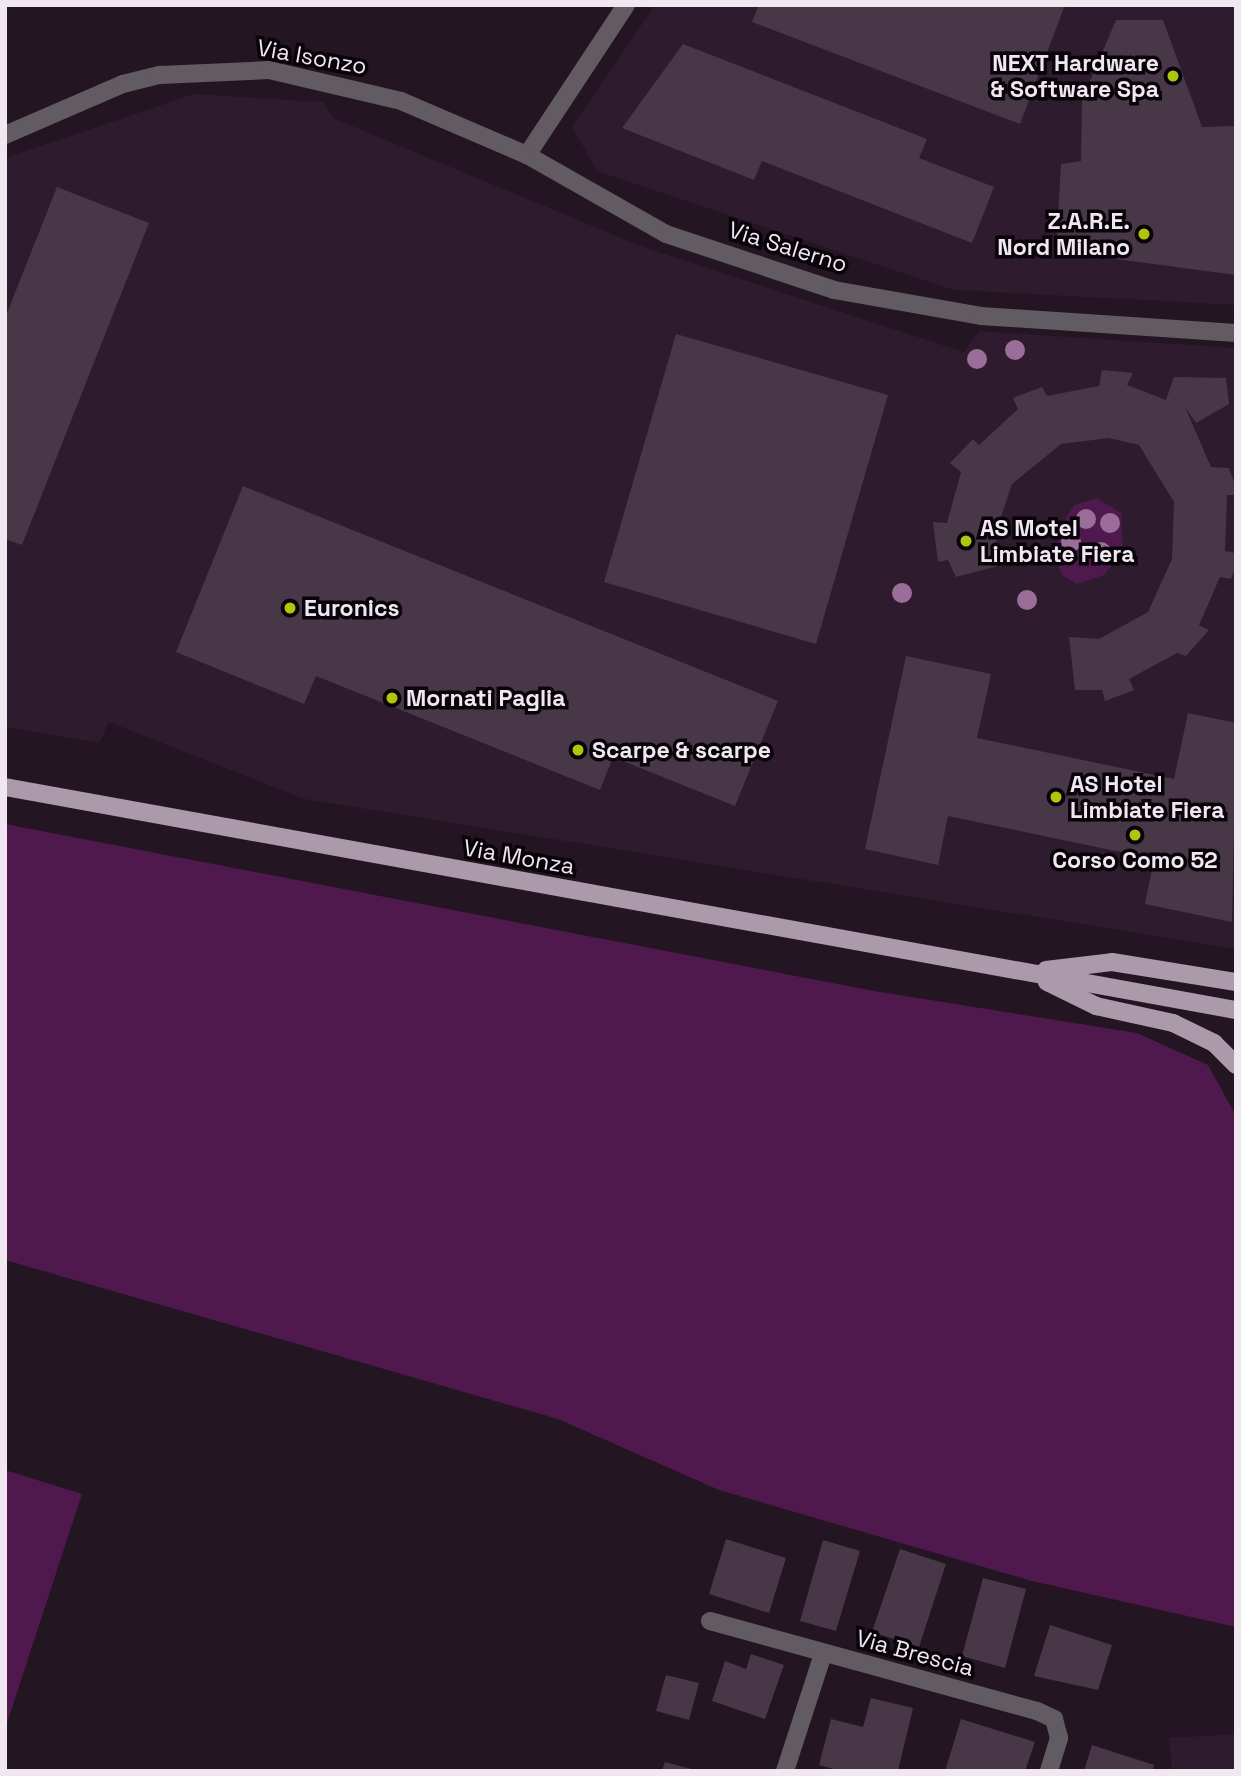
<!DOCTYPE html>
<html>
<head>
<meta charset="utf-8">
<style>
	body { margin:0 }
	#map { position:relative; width:1241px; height:1776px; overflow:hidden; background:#231522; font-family:"Space Grotesk",sans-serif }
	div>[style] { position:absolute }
	.built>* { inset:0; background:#2e1b2d }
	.green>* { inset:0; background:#4f194e }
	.building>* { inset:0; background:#483847 }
	.minor>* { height:18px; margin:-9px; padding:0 9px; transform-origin:9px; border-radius:9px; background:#625b62 }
	.major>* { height:18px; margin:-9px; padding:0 9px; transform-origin:9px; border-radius:9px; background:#ab9baa }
	.trees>* { width:20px; height:20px; margin:-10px; border-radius:50%; background:#9a6e98 }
	.dots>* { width:19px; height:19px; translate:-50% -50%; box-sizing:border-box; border:4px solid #090409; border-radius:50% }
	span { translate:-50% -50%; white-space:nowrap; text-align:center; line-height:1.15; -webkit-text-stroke:7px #090409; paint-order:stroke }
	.street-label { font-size:23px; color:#f1e7f0 }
	.poi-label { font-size:23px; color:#f1e7f0; font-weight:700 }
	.right { translate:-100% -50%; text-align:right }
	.left { translate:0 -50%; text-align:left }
	.frame { position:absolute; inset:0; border:7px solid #f1e7f0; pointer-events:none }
</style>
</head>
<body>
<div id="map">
	<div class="built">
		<i style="clip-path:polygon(655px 5px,1236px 5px,1236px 305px,953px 290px,597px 171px,572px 127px)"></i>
		<i style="clip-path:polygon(194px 94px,324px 102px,333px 118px,643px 247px,964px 352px,979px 331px,1236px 348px,1236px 949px,304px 799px,109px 722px,99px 743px,5px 727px,5px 158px)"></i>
		<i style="clip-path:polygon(1236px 1734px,1236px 1771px,1172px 1771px,1169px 1738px)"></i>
	</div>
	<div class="green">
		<i style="clip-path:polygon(1097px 498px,1121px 513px,1123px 550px,1104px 575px,1077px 584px,1062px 575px,1056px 561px,1060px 527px,1074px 505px)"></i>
		<i style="clip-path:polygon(5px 824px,874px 991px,1137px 1033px,1208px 1065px,1236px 1116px,1236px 1627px,1032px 1581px,719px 1490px,558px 1419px,5px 1260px)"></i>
		<i style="clip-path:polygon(5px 1470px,82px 1494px,5px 1729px)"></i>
	</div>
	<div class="building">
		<i style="clip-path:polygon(759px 5px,1065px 5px,1020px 124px,752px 22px)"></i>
		<i style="clip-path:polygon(1116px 20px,1163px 20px,1202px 127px,1236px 126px,1236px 275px,1056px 251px,1061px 164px,1081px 161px,1082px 100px)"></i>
		<i style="clip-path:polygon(683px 44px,927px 139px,919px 158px,994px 187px,972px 243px,762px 161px,754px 180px,622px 128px)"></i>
		<i style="clip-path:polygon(57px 187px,149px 223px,22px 545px,5px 539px,5px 318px)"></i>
		<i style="clip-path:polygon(676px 334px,888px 395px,816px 644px,604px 582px)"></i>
		<i style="clip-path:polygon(1102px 370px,1133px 373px,1127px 385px,1166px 400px,1174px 377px,1226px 378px,1229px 404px,1196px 423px,1185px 407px,1211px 467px,1229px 468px,1236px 488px,1236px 495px,1227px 495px,1225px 551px,1236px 553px,1236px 566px,1231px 579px,1220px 577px,1199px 625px,1209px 630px,1186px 656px,1177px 653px,1129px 679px,1134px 690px,1105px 701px,1102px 690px,1075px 690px,1069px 637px,1099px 639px,1148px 612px,1172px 559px,1174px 502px,1139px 445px,1109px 438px,1061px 444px,1012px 484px,996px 532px,998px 566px,956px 577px,948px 560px,938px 562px,933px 522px,947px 523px,961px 472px,950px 463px,973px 439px,979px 445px,1018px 409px,1013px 398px,1042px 387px,1047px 396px,1099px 386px)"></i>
		<i style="clip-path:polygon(243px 486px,778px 701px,735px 806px,613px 757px,600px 790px,316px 676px,304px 704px,176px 652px)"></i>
		<i style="clip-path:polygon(906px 656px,991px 674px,977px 738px,1174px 779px,1188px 713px,1236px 723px,1232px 922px,1145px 904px,1154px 859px,948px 816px,938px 865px,865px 849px)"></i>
		<i style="clip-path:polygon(726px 1539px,786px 1558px,769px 1613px,709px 1594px)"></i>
		<i style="clip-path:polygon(823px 1540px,860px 1551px,836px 1631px,800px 1621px)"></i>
		<i style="clip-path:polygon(900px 1549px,946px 1564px,919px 1647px,872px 1632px)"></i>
		<i style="clip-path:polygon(983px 1578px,1026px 1589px,1005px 1668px,962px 1656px)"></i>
		<i style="clip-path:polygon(1050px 1625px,1112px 1645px,1098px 1690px,1034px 1676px)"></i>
		<i style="clip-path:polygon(751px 1654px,784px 1665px,765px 1719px,712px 1701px,725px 1661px,746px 1669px)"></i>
		<i style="clip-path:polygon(666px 1675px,699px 1683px,689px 1720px,656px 1711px)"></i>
		<i style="clip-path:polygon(871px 1698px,913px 1708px,898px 1771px,841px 1771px,819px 1765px,831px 1719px,863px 1727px)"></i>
		<i style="clip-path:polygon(961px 1719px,1035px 1742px,1025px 1771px,945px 1771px)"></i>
		<i style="clip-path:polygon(1092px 1745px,1154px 1765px,1152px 1771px,1084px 1771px)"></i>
		<i style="clip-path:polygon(665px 1762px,695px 1770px,695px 1771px,662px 1771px)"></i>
	</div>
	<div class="minor">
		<i style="left:626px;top:5px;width:180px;rotate:123.4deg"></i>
		<i style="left:527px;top:155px;width:160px;rotate:29.6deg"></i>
		<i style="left:666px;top:234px;width:177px;rotate:18.4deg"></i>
		<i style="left:834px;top:290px;width:149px;rotate:10deg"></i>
		<i style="left:981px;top:316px;width:256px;rotate:3.8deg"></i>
		<i style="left:5px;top:135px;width:129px;rotate:-23.4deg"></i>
		<i style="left:123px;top:84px;width:38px;rotate:-14deg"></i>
		<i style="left:160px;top:75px;width:109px;rotate:-2.6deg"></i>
		<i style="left:269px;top:70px;width:136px;rotate:13.2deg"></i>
		<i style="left:401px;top:101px;width:137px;rotate:23.2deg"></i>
		<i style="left:710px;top:1621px;width:339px;rotate:15.4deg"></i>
		<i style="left:1037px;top:1711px;width:19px;rotate:25deg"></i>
		<i style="left:1054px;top:1719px;width:20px;rotate:75deg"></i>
		<i style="left:1059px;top:1738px;width:34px;rotate:107deg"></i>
		<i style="left:785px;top:1771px;width:123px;rotate:-72deg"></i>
	</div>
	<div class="major">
		<i style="left:5px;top:787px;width:1251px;rotate:10.27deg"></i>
		<i style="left:1046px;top:970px;width:66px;rotate:-6.9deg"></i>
		<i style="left:1112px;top:962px;width:126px;rotate:9.2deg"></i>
		<i style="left:1047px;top:982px;width:55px;rotate:26.1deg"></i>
		<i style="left:1096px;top:1006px;width:79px;rotate:12.4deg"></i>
		<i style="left:1173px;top:1023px;width:46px;rotate:26deg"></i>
		<i style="left:1214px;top:1043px;width:31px;rotate:45deg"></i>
	</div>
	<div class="trees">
		<i style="left:1015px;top:350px"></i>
		<i style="left:977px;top:359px"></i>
		<i style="left:1086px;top:519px"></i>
		<i style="left:1110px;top:523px"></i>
		<i style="left:1071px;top:542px"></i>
		<i style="left:1101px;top:552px"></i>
		<i style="left:902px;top:593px"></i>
		<i style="left:1027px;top:600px"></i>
	</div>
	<div class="dots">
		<i style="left:1173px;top:76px;background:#aec60b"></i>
		<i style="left:1144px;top:234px;background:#aec60b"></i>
		<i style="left:966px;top:541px;background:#aec60b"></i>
		<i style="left:290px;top:608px;background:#aec60b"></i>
		<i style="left:392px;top:698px;background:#aec60b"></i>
		<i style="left:578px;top:750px;background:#aec60b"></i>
		<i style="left:1056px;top:797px;background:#aec60b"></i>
		<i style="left:1135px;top:835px;background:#aec60b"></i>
	</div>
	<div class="street-label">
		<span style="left:312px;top:57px;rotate:10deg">Via Isonzo</span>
		<span style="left:788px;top:247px;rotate:17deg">Via Salerno</span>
		<span style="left:519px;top:857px;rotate:10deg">Via Monza</span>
		<span style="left:915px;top:1653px;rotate:15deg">Via Brescia</span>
	</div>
	<div class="poi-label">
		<span class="right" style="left:1159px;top:76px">NEXT Hardware<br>&amp; Software Spa</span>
		<span class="right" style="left:1130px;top:234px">Z.A.R.E.<br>Nord Milano</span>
		<span class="left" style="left:980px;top:541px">AS Motel<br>Limbiate Fiera</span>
		<span class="left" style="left:304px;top:608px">Euronics</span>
		<span class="left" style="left:406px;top:698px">Mornati Paglia</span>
		<span class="left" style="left:592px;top:750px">Scarpe &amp; scarpe</span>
		<span class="left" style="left:1070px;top:797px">AS Hotel<br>Limbiate Fiera</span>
		<span style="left:1135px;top:860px">Corso Como 52</span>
	</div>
	<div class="frame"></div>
</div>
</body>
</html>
